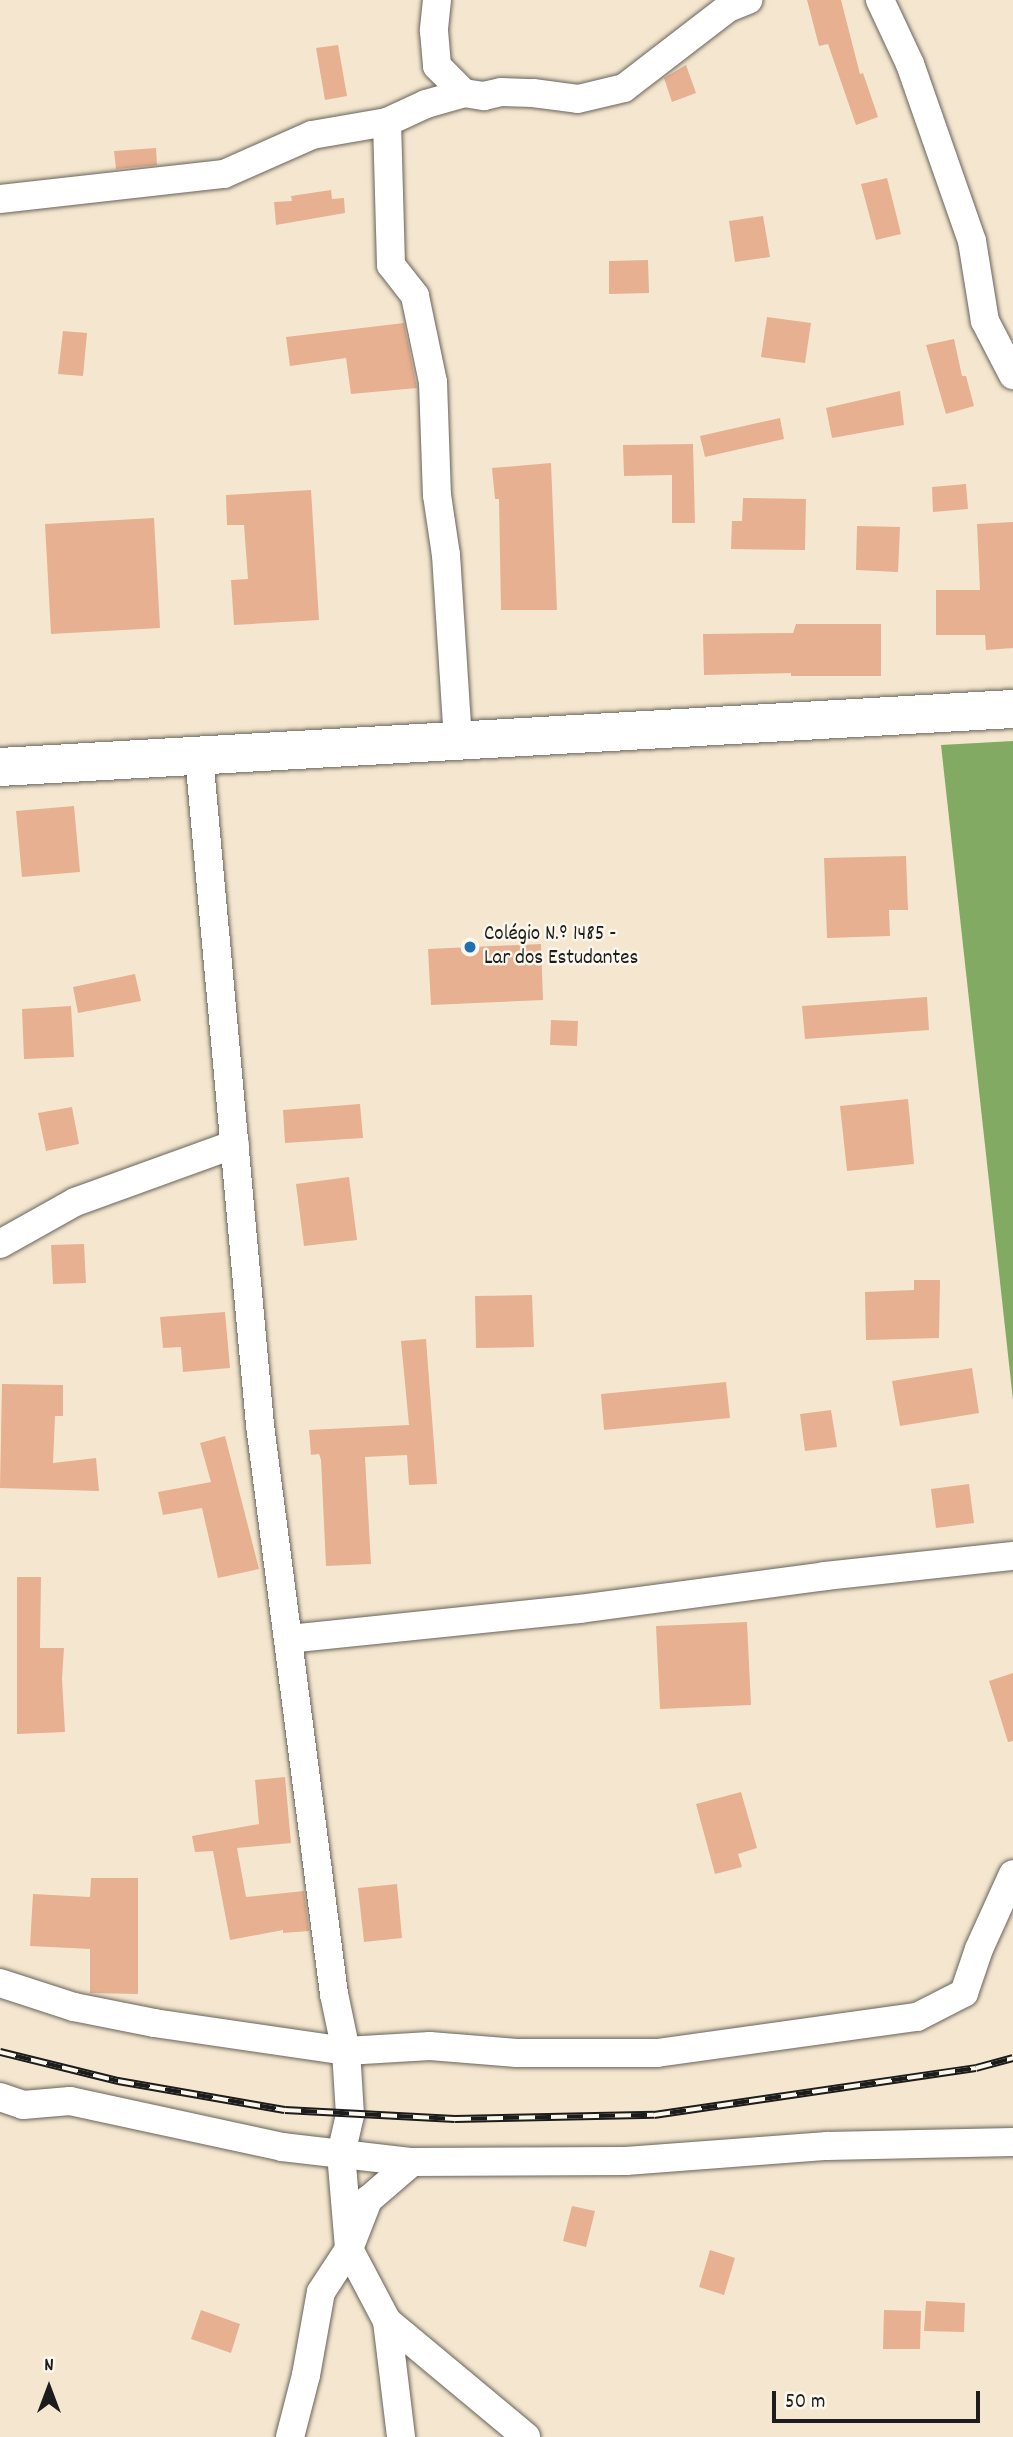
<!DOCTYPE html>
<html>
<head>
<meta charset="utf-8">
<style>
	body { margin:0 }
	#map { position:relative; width:1013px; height:2437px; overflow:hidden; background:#f5e7cf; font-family:Dekko,sans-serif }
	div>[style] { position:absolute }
	.forest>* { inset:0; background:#82aa62 }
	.building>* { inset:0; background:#e7b090 }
	.roads { filter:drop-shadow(0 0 2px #68635b) drop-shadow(0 0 2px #68635b) }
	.street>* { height:28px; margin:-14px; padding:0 14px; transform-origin:14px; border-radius:14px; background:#fff }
	.primary>* { height:38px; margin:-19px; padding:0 19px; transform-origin:19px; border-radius:19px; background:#fff }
	.rail>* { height:8px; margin-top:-4px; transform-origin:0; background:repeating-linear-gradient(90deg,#fbf7ec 0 16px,#1c1c1c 0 32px); box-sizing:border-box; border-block:2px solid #1c1c1c }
	.dots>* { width:19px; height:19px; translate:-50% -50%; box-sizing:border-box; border:4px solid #fbf7ec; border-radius:50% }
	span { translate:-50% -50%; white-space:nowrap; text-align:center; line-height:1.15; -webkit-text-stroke:5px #fbf7ec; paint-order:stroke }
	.poi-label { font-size:21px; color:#1c1c1c }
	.left { translate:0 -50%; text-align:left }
	.north { position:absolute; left:14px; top:2353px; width:70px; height:70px; -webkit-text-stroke:5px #fbf7ec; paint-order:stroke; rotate:0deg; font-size:19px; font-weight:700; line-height:28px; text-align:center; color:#1c1c1c }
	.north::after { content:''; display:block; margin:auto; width:24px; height:32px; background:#1c1c1c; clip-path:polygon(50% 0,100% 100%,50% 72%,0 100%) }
	.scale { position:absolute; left:772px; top:2391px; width:208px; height:32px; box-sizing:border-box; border:4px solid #1c1c1c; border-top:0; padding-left:9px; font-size:21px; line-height:24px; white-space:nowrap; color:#1c1c1c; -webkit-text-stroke:5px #fbf7ec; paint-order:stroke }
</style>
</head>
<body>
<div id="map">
	<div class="forest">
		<i style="clip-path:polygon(1013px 741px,1013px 1400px,941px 745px)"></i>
	</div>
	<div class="building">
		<i style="clip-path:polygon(807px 0,841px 0,860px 74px,863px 73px,878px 117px,856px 125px,828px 44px,819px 46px)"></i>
		<i style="clip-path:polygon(338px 45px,347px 96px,325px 100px,316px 48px)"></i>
		<i style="clip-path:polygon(686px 65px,696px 93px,672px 102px,664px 78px)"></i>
		<i style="clip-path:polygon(156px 148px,157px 165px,116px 169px,114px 151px)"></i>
		<i style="clip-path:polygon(887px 178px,901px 234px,876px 240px,861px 184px)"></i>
		<i style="clip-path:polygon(331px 190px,332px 199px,344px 198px,345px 213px,276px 225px,274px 202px,292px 201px,291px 196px)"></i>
		<i style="clip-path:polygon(763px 216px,770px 257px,735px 262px,729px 221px)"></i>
		<i style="clip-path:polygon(648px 260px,649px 293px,609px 294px,609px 261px)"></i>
		<i style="clip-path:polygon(767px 317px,811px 323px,805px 363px,761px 357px)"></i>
		<i style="clip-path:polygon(404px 323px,417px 388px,351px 394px,346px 358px,290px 366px,286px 337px)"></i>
		<i style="clip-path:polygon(63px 331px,87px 333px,83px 376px,58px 374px)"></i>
		<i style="clip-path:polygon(954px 339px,962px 376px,966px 376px,974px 406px,946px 414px,926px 345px)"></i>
		<i style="clip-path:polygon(900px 391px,904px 425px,832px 438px,826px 408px)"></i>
		<i style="clip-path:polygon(780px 418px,784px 439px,705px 457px,700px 436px)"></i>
		<i style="clip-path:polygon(693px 444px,695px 523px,672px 523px,672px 475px,624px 476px,623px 445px)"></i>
		<i style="clip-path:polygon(551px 463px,557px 610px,501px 610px,499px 499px,495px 499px,492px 468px)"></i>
		<i style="clip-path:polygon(966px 484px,968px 509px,933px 512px,932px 487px)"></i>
		<i style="clip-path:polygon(311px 490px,319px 620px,234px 625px,231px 580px,248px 579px,244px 525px,227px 525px,226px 495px)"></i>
		<i style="clip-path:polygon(743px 498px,806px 499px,805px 550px,731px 549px,732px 521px,742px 521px)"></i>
		<i style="clip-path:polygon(154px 518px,160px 628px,51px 634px,45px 524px)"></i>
		<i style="clip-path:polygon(1013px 522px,1013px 648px,986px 650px,985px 635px,936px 635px,936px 590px,980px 590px,977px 524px)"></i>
		<i style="clip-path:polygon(857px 526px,900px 527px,898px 572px,856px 570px)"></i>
		<i style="clip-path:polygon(796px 624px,881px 624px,881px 676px,791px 676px,791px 673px,704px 675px,703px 634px,793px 633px)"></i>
		<i style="clip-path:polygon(74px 806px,80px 872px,22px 877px,16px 811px)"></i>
		<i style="clip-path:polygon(906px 856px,908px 910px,889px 910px,890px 936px,827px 938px,824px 858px)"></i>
		<i style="clip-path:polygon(541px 944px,543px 1000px,431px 1005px,428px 949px)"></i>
		<i style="clip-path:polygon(135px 974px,141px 1001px,78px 1013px,73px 987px)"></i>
		<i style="clip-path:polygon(927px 997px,929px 1030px,805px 1039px,802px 1006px)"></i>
		<i style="clip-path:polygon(71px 1006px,74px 1057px,24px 1059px,22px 1009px)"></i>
		<i style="clip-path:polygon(551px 1020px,578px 1021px,577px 1046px,550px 1045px)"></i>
		<i style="clip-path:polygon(908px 1099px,914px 1164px,847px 1171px,840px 1106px)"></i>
		<i style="clip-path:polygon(360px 1104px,363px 1138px,285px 1143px,283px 1110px)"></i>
		<i style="clip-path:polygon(72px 1107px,79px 1144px,46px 1151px,38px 1113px)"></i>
		<i style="clip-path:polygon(349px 1177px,357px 1240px,304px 1246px,296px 1184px)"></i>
		<i style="clip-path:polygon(84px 1244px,86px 1283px,53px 1284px,51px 1245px)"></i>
		<i style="clip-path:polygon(914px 1280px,940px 1280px,939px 1338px,866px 1340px,865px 1292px,914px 1290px)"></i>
		<i style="clip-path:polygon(532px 1295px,534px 1347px,476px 1348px,475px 1296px)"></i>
		<i style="clip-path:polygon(225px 1312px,230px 1368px,183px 1372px,181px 1347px,163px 1348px,160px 1317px)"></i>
		<i style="clip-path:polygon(426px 1339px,437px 1484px,409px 1485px,407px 1455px,365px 1457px,371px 1564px,326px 1566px,321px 1460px,319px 1454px,311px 1455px,309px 1430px,409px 1425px,401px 1341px)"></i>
		<i style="clip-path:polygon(972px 1368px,979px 1413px,900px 1426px,892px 1381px)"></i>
		<i style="clip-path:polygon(726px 1382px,730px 1418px,604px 1430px,601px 1394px)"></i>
		<i style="clip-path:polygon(2px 1384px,63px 1385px,63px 1416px,55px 1416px,53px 1463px,96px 1458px,99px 1491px,0 1488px)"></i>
		<i style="clip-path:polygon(831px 1410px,837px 1447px,805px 1451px,800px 1414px)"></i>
		<i style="clip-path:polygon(225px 1436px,259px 1569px,218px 1578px,202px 1508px,163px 1515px,158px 1492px,211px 1482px,200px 1443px)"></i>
		<i style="clip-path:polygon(969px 1484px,974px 1523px,936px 1528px,931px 1489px)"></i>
		<i style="clip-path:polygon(17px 1577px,41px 1577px,40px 1648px,64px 1648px,62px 1679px,65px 1732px,17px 1734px)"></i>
		<i style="clip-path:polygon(747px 1622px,751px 1705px,660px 1709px,656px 1626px)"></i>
		<i style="clip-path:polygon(1013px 1673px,1013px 1741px,1008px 1742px,989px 1681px)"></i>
		<i style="clip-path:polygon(285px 1777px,291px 1843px,237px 1848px,246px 1897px,304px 1891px,309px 1931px,283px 1933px,283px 1930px,230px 1940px,213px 1851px,195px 1852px,192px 1836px,259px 1824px,255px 1780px)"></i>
		<i style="clip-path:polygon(741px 1792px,757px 1848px,738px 1854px,742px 1867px,715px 1874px,696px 1804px)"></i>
		<i style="clip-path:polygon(91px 1878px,138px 1878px,138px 1994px,90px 1993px,90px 1949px,30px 1946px,33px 1894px,90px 1897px)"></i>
		<i style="clip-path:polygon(397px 1884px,402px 1938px,364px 1942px,358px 1888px)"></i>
		<i style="clip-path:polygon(572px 2206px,595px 2211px,586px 2247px,563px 2241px)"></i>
		<i style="clip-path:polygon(710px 2250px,735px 2258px,724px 2295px,699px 2287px)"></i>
		<i style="clip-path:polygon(926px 2301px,965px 2303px,964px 2332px,924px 2331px)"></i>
		<i style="clip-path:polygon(201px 2310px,240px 2324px,231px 2353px,191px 2339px)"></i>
		<i style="clip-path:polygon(884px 2310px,921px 2311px,920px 2349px,883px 2349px)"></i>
	</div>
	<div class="roads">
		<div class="street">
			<i style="left:437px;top:0;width:31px;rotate:96deg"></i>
			<i style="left:434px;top:31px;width:35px;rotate:85deg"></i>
			<i style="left:437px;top:66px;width:38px;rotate:45deg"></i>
			<i style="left:880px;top:0;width:71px;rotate:64.9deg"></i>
			<i style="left:910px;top:64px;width:188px;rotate:70.7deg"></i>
			<i style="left:972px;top:241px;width:81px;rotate:80.8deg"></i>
			<i style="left:985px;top:321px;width:61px;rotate:62.6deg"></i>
			<i style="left:387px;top:122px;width:143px;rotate:88.4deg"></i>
			<i style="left:391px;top:265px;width:39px;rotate:52deg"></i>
			<i style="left:415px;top:296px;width:88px;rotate:78.2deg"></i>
			<i style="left:433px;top:382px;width:113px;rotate:88deg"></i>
			<i style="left:437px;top:495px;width:61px;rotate:81.5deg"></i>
			<i style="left:446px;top:555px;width:186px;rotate:86.3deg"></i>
			<i style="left:0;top:199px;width:225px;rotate:-6.4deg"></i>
			<i style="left:224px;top:174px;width:96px;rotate:-23.9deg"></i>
			<i style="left:312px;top:135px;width:76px;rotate:-9.8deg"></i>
			<i style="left:387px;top:122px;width:43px;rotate:-24.8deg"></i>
			<i style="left:426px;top:104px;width:40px;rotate:-16deg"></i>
			<i style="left:464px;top:93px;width:20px;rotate:9deg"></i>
			<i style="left:484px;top:96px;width:17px;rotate:-13deg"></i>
			<i style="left:501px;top:92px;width:32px;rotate:2deg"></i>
			<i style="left:533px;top:93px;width:45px;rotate:7.6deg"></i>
			<i style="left:578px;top:99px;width:47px;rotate:-13.4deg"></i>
			<i style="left:624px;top:88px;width:131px;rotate:-37.6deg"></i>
			<i style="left:728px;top:8px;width:22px;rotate:-22deg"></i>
			<i style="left:199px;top:756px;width:672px;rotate:84.79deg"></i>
			<i style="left:260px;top:1425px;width:574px;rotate:82.59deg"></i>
			<i style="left:334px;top:1994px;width:58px;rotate:78.1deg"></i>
			<i style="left:346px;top:2051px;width:64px;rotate:86.4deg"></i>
			<i style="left:350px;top:2115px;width:39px;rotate:103deg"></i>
			<i style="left:341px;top:2153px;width:96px;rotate:85.2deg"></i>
			<i style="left:349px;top:2249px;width:81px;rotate:62.2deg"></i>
			<i style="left:387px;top:2321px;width:117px;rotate:83.1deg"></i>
			<i style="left:0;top:1244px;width:86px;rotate:-29.2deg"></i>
			<i style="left:75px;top:1202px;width:170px;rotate:-19.9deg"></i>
			<i style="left:289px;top:1639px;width:292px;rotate:-5.9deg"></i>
			<i style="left:579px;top:1609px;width:248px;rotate:-7.6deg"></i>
			<i style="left:825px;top:1576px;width:189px;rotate:-6.1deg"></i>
			<i style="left:0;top:1983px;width:78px;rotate:18deg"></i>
			<i style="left:74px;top:2007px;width:82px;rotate:11.3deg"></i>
			<i style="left:154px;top:2023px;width:194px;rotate:8.3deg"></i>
			<i style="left:346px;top:2051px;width:84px;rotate:-3.4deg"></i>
			<i style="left:430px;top:2046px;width:87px;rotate:4.6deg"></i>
			<i style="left:517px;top:2053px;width:140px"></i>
			<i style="left:657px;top:2053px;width:262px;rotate:-7.9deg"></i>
			<i style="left:917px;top:2017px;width:53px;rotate:-27.1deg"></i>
			<i style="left:964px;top:1993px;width:46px;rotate:-71.2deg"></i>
			<i style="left:979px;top:1949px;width:82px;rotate:-65.6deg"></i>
			<i style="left:0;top:2097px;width:24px;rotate:19deg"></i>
			<i style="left:23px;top:2105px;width:47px;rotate:-4.9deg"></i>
			<i style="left:70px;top:2101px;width:217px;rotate:12.2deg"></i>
			<i style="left:282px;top:2147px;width:131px;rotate:6.6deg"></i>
			<i style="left:412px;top:2162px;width:214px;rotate:-0.3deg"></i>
			<i style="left:626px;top:2161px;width:202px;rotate:-4.3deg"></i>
			<i style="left:827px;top:2146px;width:186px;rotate:-1.2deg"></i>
			<i style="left:387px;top:2321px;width:181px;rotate:39.8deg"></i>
			<i style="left:290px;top:2437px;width:64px;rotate:-75.5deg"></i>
			<i style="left:306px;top:2375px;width:84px;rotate:-79.8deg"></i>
			<i style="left:321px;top:2292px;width:51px;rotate:-56.9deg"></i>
			<i style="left:349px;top:2249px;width:53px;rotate:-68.8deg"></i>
			<i style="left:368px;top:2200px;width:58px;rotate:-40.8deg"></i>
		</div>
		<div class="primary">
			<i style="left:0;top:767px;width:1015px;rotate:-3.28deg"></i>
		</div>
	</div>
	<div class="rail">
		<i style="left:0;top:2052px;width:122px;rotate:13.8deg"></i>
		<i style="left:118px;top:2081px;width:169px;rotate:9.9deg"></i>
		<i style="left:285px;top:2110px;width:170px;rotate:3deg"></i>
		<i style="left:455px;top:2119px;width:199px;rotate:-1.2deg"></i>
		<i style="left:654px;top:2115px;width:325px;rotate:-8.3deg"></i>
		<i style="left:976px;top:2068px;width:38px;rotate:-15deg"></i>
	</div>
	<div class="dots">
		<i style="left:470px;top:947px;background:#1f6fb2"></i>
	</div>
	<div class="poi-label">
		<span class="left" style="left:484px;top:947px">Colégio N.º 1485 -<br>Lar dos Estudantes</span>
	</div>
	<div class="north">N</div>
	<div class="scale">50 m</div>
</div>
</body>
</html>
